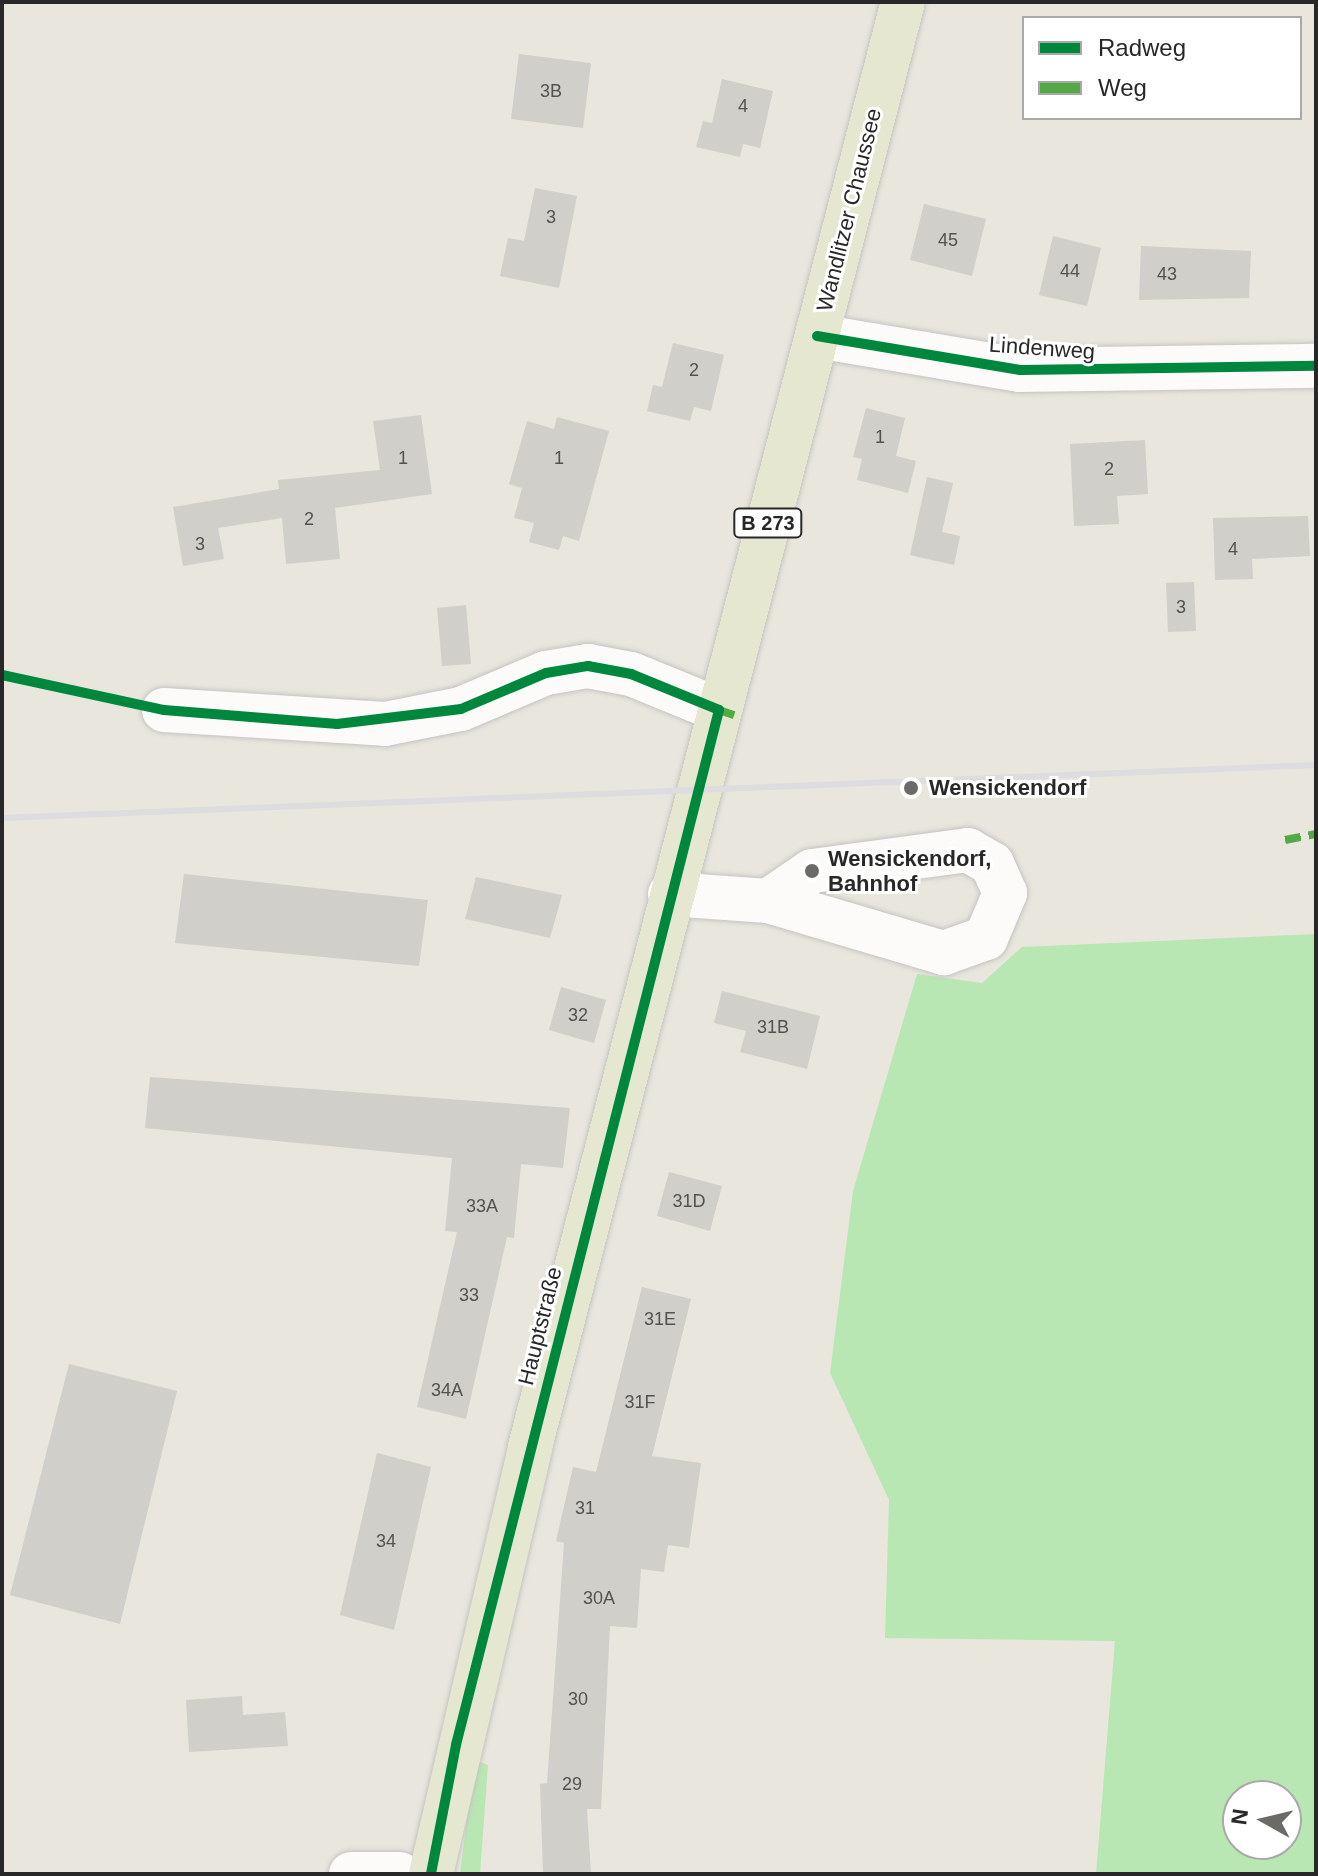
<!DOCTYPE html>
<html>
<head>
<meta charset="utf-8">
<style>
	body { margin:0 }
	#map { position:relative; width:1318px; height:1876px; overflow:hidden; background:#e8e6dd; font-family:Arial,sans-serif }
	div>[style] { position:absolute }
	.green>* { inset:0; background:#b9e7b3 }
	.building>* { inset:0; background:#d0cfc9 }
	.roads { filter:drop-shadow(0 0 2px #c5c4c3) drop-shadow(0 0 2px #c5c4c3) }
	.minor>* { height:44px; margin:-22px; padding:0 22px; transform-origin:22px; border-radius:22px; background:#fcfbfa }
	.major>* { height:44px; margin:-22px; padding:0 22px; transform-origin:22px; border-radius:22px; background:#e5e7d1 }
	.rail>* { height:6px; margin:-3px; padding:0 3px; transform-origin:3px; border-radius:3px; background:#dddcde }
	.quiet>* { height:8px; margin-top:-4px; transform-origin:0; background:repeating-linear-gradient(90deg,#53aa44 0 16px,transparent 0 24px) }
	.cycleway>* { height:10px; margin:-5px; padding:0 5px; transform-origin:5px; border-radius:5px; background:#00873e }
	.dots>* { width:22px; height:22px; translate:-50% -50%; box-sizing:border-box; border:4px solid #fff; border-radius:50% }
	span { translate:-50% -50%; white-space:nowrap; text-align:center; line-height:1.15; -webkit-text-stroke:6px #fff; paint-order:stroke }
	.number-label { font-size:18px; color:#535251 }
	.number-label span { -webkit-text-stroke-width:0 }
	.shield-label span { padding:2px 6px; background:#fff; border:2px solid; border-radius:6px; -webkit-text-stroke-width:0 }
	.shield-label { font-size:20px; color:#282828; font-weight:700 }
	.street-label { font-size:22px; color:#282828 }
	.poi-label { font-size:22px; color:#282828; font-weight:700 }
	.left { translate:0 -50%; text-align:left }
	.frame { position:absolute; inset:0; border:4px solid #282828; pointer-events:none }
	.legend { position:absolute; left:1022px; top:16px; width:280px; height:104px; box-sizing:border-box; background:#fff; border:2px solid #a9a9a9; margin:0; padding:10px 14px; list-style:none; font-size:24px; color:#282828 }
	.legend li { display:flex; align-items:center; gap:16px; height:40px }
	.legend b { width:40px; border:2px solid #a9a9a9 }
	.north { position:absolute; left:1222px; top:1780px; width:80px; height:80px; box-sizing:border-box; background:#fff; border:2px solid #a9a9a9; border-radius:50%; rotate:278deg; font-size:22px; font-weight:700; line-height:32px; text-align:center; color:#282828 }
	.north::after { content:''; display:block; margin:auto; width:28px; height:36px; background:#6b6a67; clip-path:polygon(50% 0,100% 100%,50% 72%,0 100%) }
</style>
</head>
<body>
<div id="map">
	<div class="green">
		<i style="clip-path:polygon(evenodd,1316px 934px,1316px 1874px,1096px 1874px,1115px 1641px,885px 1638px,889px 1500px,830px 1373px,853px 1191px,917px 974px,982px 983px,1022px 947px,1316px 934px,1238px 1796px,1286px 1796px,1286px 1844px,1238px 1844px,1238px 1796px)"></i>
		<i style="clip-path:polygon(474px 1760px,488px 1765px,480px 1874px,460px 1874px)"></i>
	</div>
	<div class="building">
		<i style="clip-path:polygon(519px 54px,591px 63px,583px 128px,511px 119px)"></i>
		<i style="clip-path:polygon(722px 79px,773px 91px,760px 148px,743px 144px,740px 157px,696px 147px,703px 121px,712px 123px)"></i>
		<i style="clip-path:polygon(535px 188px,577px 196px,559px 288px,500px 276px,508px 238px,524px 241px)"></i>
		<i style="clip-path:polygon(924px 204px,986px 219px,972px 276px,910px 260px)"></i>
		<i style="clip-path:polygon(1053px 236px,1101px 248px,1087px 306px,1039px 295px)"></i>
		<i style="clip-path:polygon(1141px 246px,1251px 251px,1249px 298px,1139px 300px)"></i>
		<i style="clip-path:polygon(673px 343px,724px 355px,711px 411px,694px 407px,690px 421px,647px 411px,653px 385px,662px 387px)"></i>
		<i style="clip-path:polygon(866px 408px,905px 418px,896px 456px,916px 461px,908px 493px,857px 480px,862px 459px,853px 457px)"></i>
		<i style="clip-path:polygon(421px 415px,432px 494px,335px 508px,340px 559px,286px 564px,282px 518px,218px 528px,224px 559px,183px 566px,173px 507px,279px 489px,278px 480px,380px 470px,373px 421px)"></i>
		<i style="clip-path:polygon(557px 417px,609px 431px,579px 541px,563px 536px,559px 550px,529px 542px,534px 523px,514px 518px,522px 488px,509px 484px,527px 421px,554px 429px)"></i>
		<i style="clip-path:polygon(1145px 440px,1148px 494px,1117px 496px,1119px 524px,1074px 526px,1070px 444px)"></i>
		<i style="clip-path:polygon(927px 477px,953px 483px,942px 532px,960px 536px,954px 565px,910px 555px)"></i>
		<i style="clip-path:polygon(1308px 516px,1310px 556px,1252px 559px,1253px 579px,1215px 580px,1213px 518px)"></i>
		<i style="clip-path:polygon(1194px 582px,1196px 631px,1168px 632px,1166px 583px)"></i>
		<i style="clip-path:polygon(466px 605px,471px 664px,442px 666px,437px 608px)"></i>
		<i style="clip-path:polygon(184px 874px,428px 900px,419px 966px,175px 943px)"></i>
		<i style="clip-path:polygon(476px 877px,562px 895px,550px 938px,465px 919px)"></i>
		<i style="clip-path:polygon(561px 987px,606px 1000px,594px 1043px,549px 1030px)"></i>
		<i style="clip-path:polygon(722px 991px,820px 1016px,807px 1069px,740px 1052px,746px 1031px,714px 1023px)"></i>
		<i style="clip-path:polygon(150px 1077px,570px 1108px,563px 1168px,521px 1164px,514px 1238px,507px 1237px,466px 1419px,417px 1407px,457px 1232px,445px 1231px,452px 1158px,145px 1128px)"></i>
		<i style="clip-path:polygon(669px 1172px,722px 1186px,710px 1231px,657px 1216px)"></i>
		<i style="clip-path:polygon(642px 1287px,691px 1299px,652px 1456px,701px 1463px,689px 1548px,668px 1545px,664px 1572px,641px 1569px,637px 1628px,610px 1626px,601px 1809px,587px 1809px,591px 1874px,543px 1874px,540px 1784px,547px 1783px,564px 1543px,556px 1541px,573px 1467px,596px 1472px)"></i>
		<i style="clip-path:polygon(69px 1364px,177px 1391px,120px 1624px,10px 1595px)"></i>
		<i style="clip-path:polygon(377px 1453px,431px 1467px,394px 1630px,340px 1615px)"></i>
		<i style="clip-path:polygon(242px 1696px,243px 1715px,285px 1712px,288px 1746px,189px 1752px,186px 1700px)"></i>
	</div>
	<div class="roads">
		<div class="minor">
			<i style="left:817px;top:336px;width:206px;rotate:9.5deg"></i>
			<i style="left:1020px;top:370px;width:296px;rotate:-0.8deg"></i>
			<i style="left:164px;top:710px;width:221px;rotate:3.6deg"></i>
			<i style="left:385px;top:724px;width:77px;rotate:-11.2deg"></i>
			<i style="left:461px;top:709px;width:92px;rotate:-23deg"></i>
			<i style="left:546px;top:673px;width:43px;rotate:-9.5deg"></i>
			<i style="left:588px;top:666px;width:44px;rotate:10.5deg"></i>
			<i style="left:631px;top:674px;width:95px;rotate:22.2deg"></i>
			<i style="left:670px;top:894px;width:98px;rotate:4.1deg"></i>
			<i style="left:768px;top:901px;width:184px;rotate:16.5deg"></i>
			<i style="left:944px;top:953px;width:45px;rotate:-19.7deg"></i>
			<i style="left:986px;top:938px;width:49px;rotate:-67.1deg"></i>
			<i style="left:1005px;top:893px;width:32px;rotate:-114deg"></i>
			<i style="left:992px;top:864px;width:28px;rotate:-150deg"></i>
			<i style="left:968px;top:850px;width:157px;rotate:172.3deg"></i>
			<i style="left:812px;top:871px;width:53px;rotate:145.7deg"></i>
			<i style="left:351px;top:1874px;width:49px"></i>
		</div>
		<div class="major">
			<i style="left:431px;top:1874px;width:438px;rotate:-76.9deg"></i>
			<i style="left:530px;top:1447px;width:1492px;rotate:-75.53deg"></i>
		</div>
	</div>
	<div class="rail">
		<i style="left:2px;top:818px;width:1315px;rotate:-2.31deg"></i>
	</div>
	<div class="quiet">
		<i style="left:719px;top:710px;width:24px;rotate:19deg"></i>
		<i style="left:1285px;top:840px;width:32px;rotate:-11deg"></i>
	</div>
	<div class="cycleway">
		<i style="left:817px;top:336px;width:206px;rotate:9.5deg"></i>
		<i style="left:1020px;top:370px;width:296px;rotate:-0.8deg"></i>
		<i style="left:2px;top:675px;width:166px;rotate:12.2deg"></i>
		<i style="left:164px;top:710px;width:174px;rotate:4.6deg"></i>
		<i style="left:337px;top:724px;width:125px;rotate:-6.9deg"></i>
		<i style="left:461px;top:709px;width:92px;rotate:-23deg"></i>
		<i style="left:546px;top:673px;width:43px;rotate:-9.5deg"></i>
		<i style="left:588px;top:666px;width:44px;rotate:10.5deg"></i>
		<i style="left:631px;top:674px;width:95px;rotate:22.2deg"></i>
		<i style="left:719px;top:710px;width:1068px;rotate:104.26deg"></i>
		<i style="left:456px;top:1745px;width:131px;rotate:101deg"></i>
	</div>
	<div class="dots">
		<i style="left:911px;top:788px;background:#6b6a67"></i>
		<i style="left:812px;top:871px;background:#6b6a67"></i>
	</div>
	<div class="number-label">
		<span style="left:551px;top:91px">3B</span>
		<span style="left:743px;top:106px">4</span>
		<span style="left:551px;top:217px">3</span>
		<span style="left:948px;top:240px">45</span>
		<span style="left:1070px;top:271px">44</span>
		<span style="left:1167px;top:274px">43</span>
		<span style="left:694px;top:370px">2</span>
		<span style="left:880px;top:437px">1</span>
		<span style="left:403px;top:458px">1</span>
		<span style="left:559px;top:458px">1</span>
		<span style="left:1109px;top:469px">2</span>
		<span style="left:309px;top:519px">2</span>
		<span style="left:200px;top:544px">3</span>
		<span style="left:1233px;top:549px">4</span>
		<span style="left:1181px;top:607px">3</span>
		<span style="left:578px;top:1015px">32</span>
		<span style="left:773px;top:1027px">31B</span>
		<span style="left:689px;top:1201px">31D</span>
		<span style="left:482px;top:1206px">33A</span>
		<span style="left:469px;top:1295px">33</span>
		<span style="left:660px;top:1319px">31E</span>
		<span style="left:447px;top:1390px">34A</span>
		<span style="left:640px;top:1402px">31F</span>
		<span style="left:585px;top:1508px">31</span>
		<span style="left:386px;top:1541px">34</span>
		<span style="left:599px;top:1598px">30A</span>
		<span style="left:578px;top:1699px">30</span>
		<span style="left:572px;top:1784px">29</span>
	</div>
	<div class="shield-label">
		<span style="left:768px;top:523px">B 273</span>
	</div>
	<div class="street-label">
		<span style="left:849px;top:210px;rotate:-76deg">Wandlitzer Chaussee</span>
		<span style="left:1042px;top:348px;rotate:4deg">Lindenweg</span>
		<span style="left:540px;top:1326px;rotate:-76deg">Hauptstraße</span>
	</div>
	<div class="poi-label">
		<span class="left" style="left:929px;top:788px">Wensickendorf</span>
		<span class="left" style="left:828px;top:871px">Wensickendorf,<br>Bahnhof</span>
	</div>
	<div class="frame"></div>
	<ul class="legend">
	<li><b style="height:10px;background:#00873e"></b>Radweg</li>
	<li><b style="height:10px;background:#53aa44"></b>Weg</li>
	</ul>
	<div class="north">N</div>
</div>
</body>
</html>
